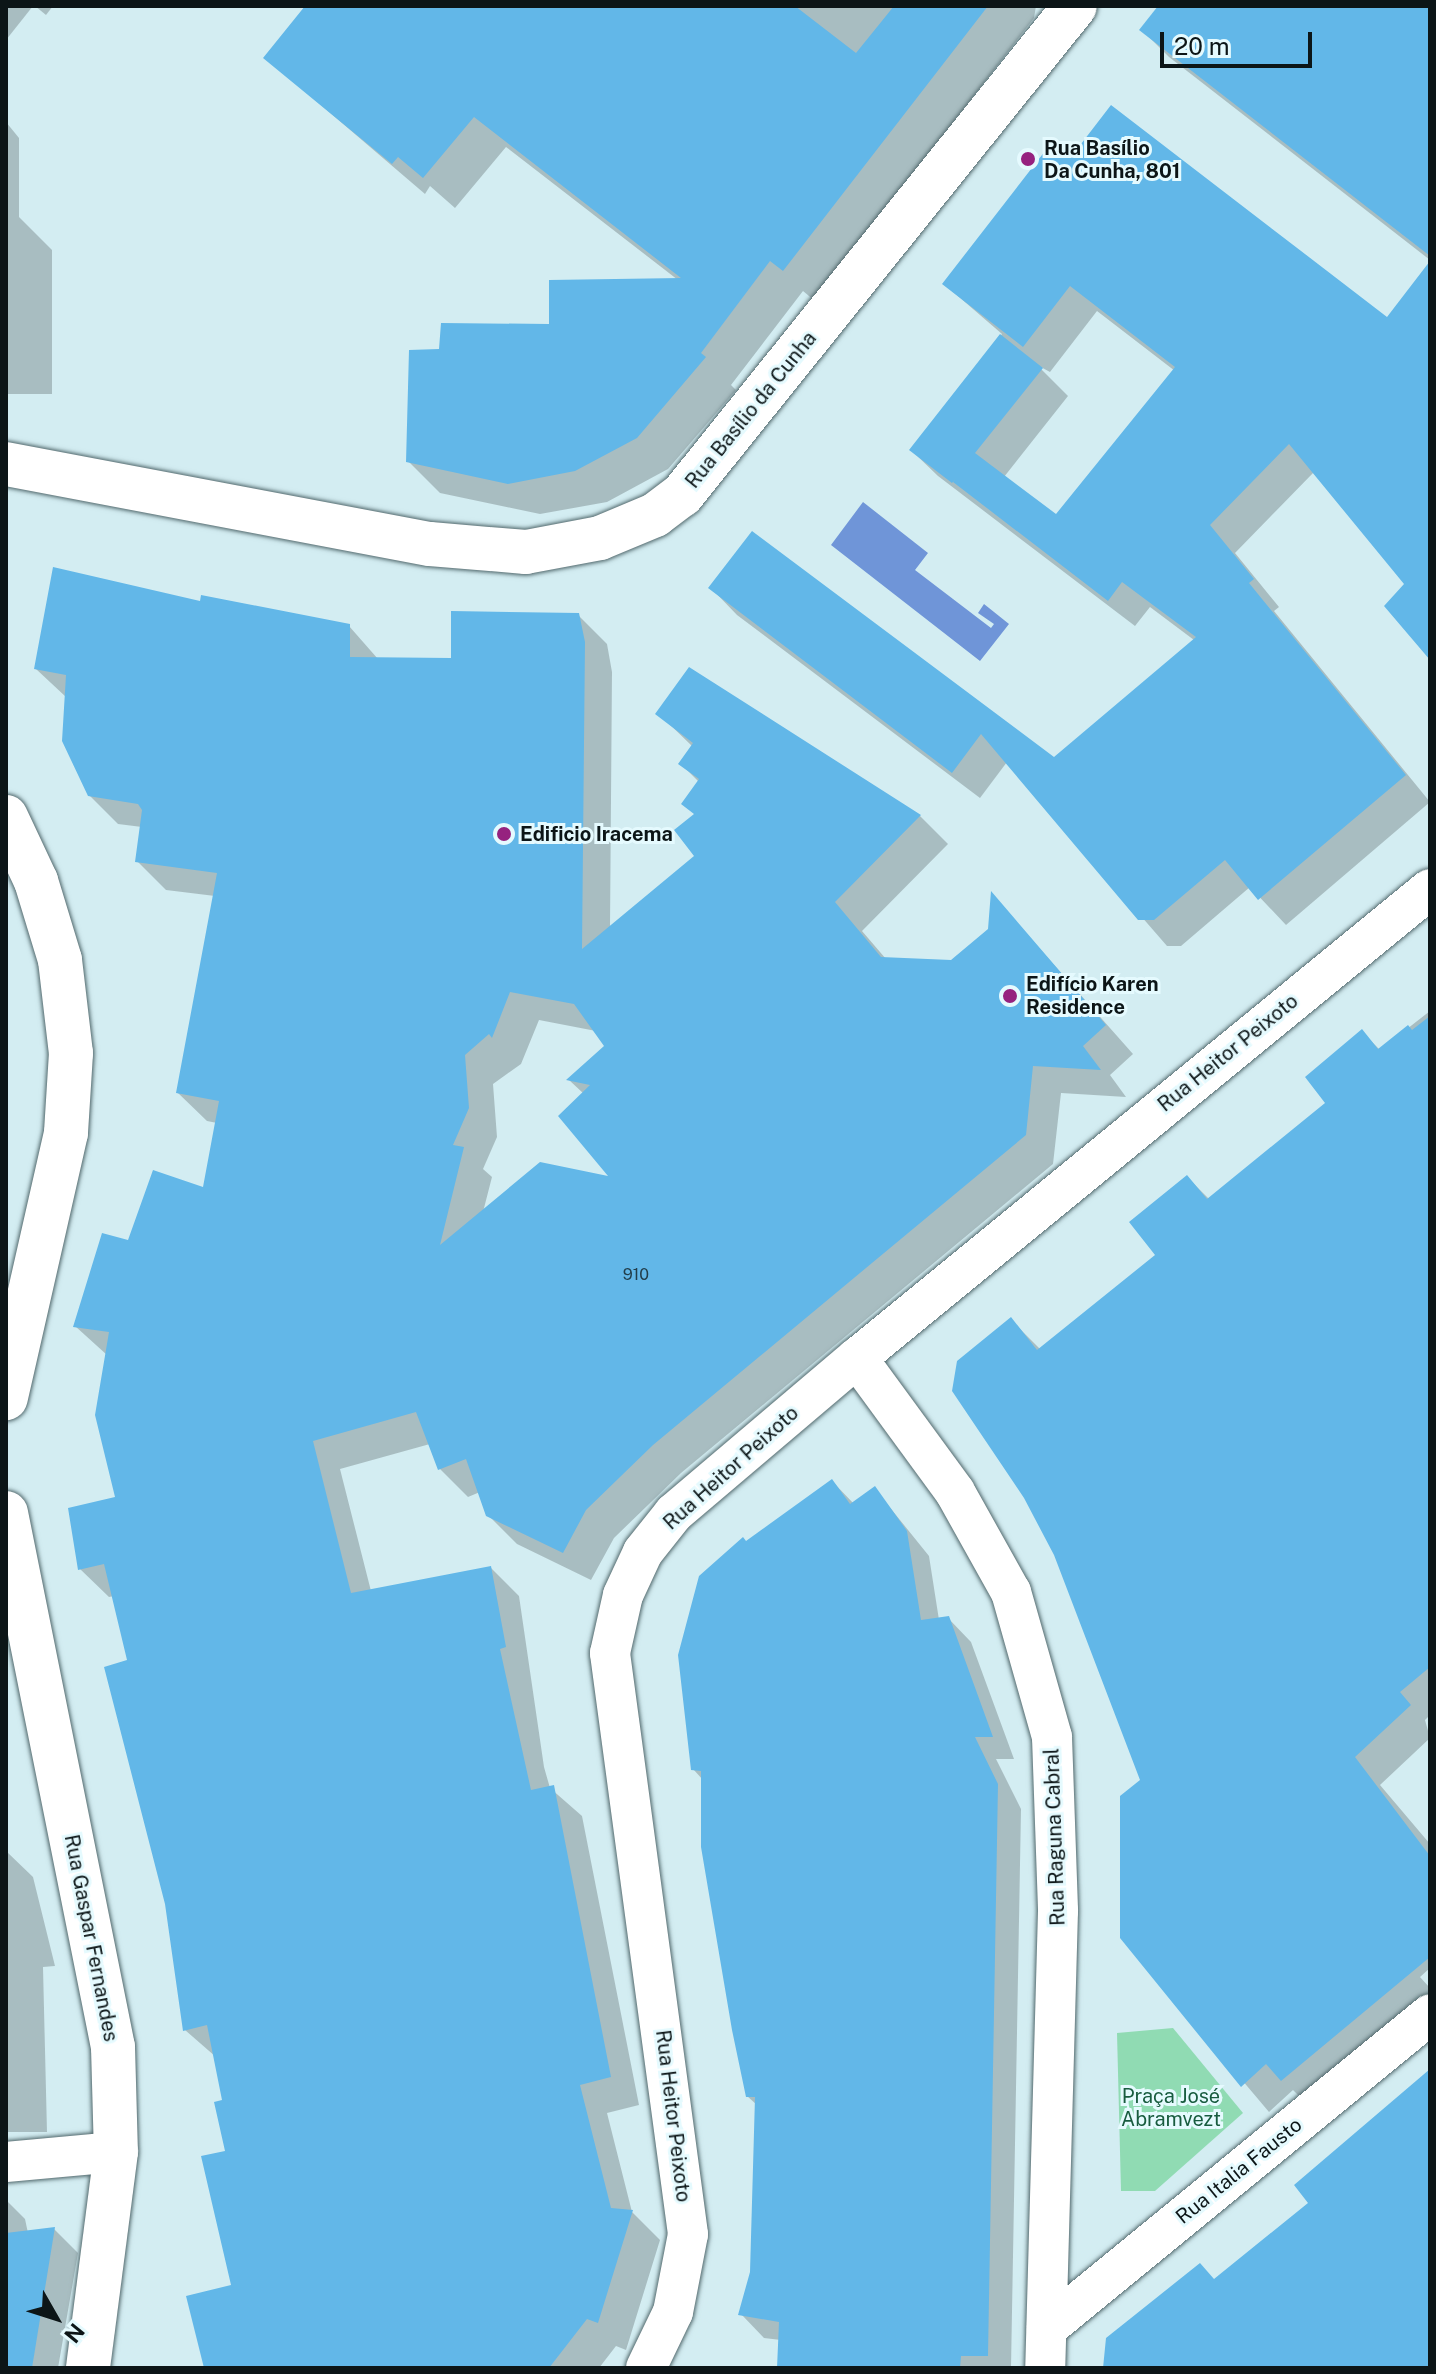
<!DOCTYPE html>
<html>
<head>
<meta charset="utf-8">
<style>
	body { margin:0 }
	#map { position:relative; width:1436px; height:2374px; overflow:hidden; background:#d3edf2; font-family:"Public Sans",sans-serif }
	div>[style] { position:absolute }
	.green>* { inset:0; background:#90dbb3 }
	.water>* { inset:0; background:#6f95d8 }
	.shadow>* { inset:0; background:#0003 }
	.building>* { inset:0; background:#62b7e8 }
	.roads { filter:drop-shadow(0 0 2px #52696d) drop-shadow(0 0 2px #52696d) }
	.minor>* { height:40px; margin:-20px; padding:0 20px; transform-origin:20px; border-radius:20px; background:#fff }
	.tertiary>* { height:44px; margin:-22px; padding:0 22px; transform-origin:22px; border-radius:22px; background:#fff }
	.dots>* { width:22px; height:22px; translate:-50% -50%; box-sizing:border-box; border:4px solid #e5fafe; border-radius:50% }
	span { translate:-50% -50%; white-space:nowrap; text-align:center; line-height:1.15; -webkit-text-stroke:6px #e5fafe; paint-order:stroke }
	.number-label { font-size:16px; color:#223e4b }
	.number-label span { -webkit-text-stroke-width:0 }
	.poi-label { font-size:20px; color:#0c1517; font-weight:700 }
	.left { translate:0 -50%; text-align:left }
	.street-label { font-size:20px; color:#0c1517 }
	.park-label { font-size:20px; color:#185c3f }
	.frame { position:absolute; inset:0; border:8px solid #0c1517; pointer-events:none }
	.north { position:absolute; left:16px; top:2278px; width:80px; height:80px; -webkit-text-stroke:6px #e5fafe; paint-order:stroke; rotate:129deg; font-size:22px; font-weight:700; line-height:32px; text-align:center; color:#0c1517 }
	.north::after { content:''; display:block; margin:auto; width:28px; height:36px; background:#0c1517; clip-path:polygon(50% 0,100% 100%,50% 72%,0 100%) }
	.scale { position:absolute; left:1160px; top:32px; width:152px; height:36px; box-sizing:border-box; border:4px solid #0c1517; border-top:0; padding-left:10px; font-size:24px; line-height:28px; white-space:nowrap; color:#0c1517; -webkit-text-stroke:6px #e5fafe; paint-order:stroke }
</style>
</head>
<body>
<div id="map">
	<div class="green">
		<i style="clip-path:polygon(1173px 2028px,1243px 2113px,1155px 2191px,1121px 2191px,1117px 2033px)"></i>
	</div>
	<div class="water">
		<i style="clip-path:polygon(863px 502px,928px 553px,915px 570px,991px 628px,994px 624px,978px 613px,984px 604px,1009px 624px,980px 661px,831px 545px)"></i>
	</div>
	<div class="shadow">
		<i style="clip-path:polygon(6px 6px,33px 6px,6px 40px)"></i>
		<i style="clip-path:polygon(35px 6px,53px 6px,46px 15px)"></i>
		<i style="clip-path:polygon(332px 6px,1036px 6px,1034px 18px,815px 301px,803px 291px,731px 385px,736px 390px,668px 469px,607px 502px,540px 514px,440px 493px,408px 461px,441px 351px,551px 326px,678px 280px,506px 147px,455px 208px,430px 186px,425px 194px,266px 58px)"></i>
		<i style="clip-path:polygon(1161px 6px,1430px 6px,1430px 260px,1169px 57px,1142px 30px)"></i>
		<i style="clip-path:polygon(6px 122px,19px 138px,19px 217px,52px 250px,52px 394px,6px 394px)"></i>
		<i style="clip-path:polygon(evenodd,1071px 160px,1387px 319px,1430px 264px,1430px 657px,1407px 584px,1314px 472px,1235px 553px,1279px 607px,1274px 611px,1430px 802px,1286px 925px,1250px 887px,1181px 946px,1167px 946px,1007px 762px,980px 798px,737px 615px,711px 588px,1054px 759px,1194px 640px,1150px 607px,1135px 626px,938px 476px,911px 450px,1002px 334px,944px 284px,1071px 160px,1097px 311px,1175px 371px,1057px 517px,1004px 477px,1068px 396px,1037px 365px,1050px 372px,1097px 311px)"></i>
		<i style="clip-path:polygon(evenodd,201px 603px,349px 626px,378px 659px,452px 660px,578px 615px,607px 644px,612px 672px,610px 928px,697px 856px,699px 782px,681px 764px,693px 747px,658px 713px,689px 670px,920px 816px,948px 844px,862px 931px,886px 959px,952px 962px,990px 930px,993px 896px,1133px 1054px,1110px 1075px,1126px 1097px,1061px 1093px,1053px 1164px,681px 1473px,614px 1538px,591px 1580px,517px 1544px,488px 1515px,480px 1492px,468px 1497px,440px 1469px,430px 1444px,340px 1469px,371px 1591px,491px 1568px,519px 1596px,544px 1767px,550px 1788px,582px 1816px,639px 2105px,607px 2113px,632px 2212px,660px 2240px,626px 2350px,616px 2346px,599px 2368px,206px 2368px,233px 2287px,225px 2101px,216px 2057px,185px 2030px,130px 1662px,114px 1596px,109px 1597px,80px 1569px,117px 1498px,107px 1355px,75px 1326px,130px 1243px,205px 1189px,217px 1123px,207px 1121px,178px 1093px,215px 896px,166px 890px,137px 861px,142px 827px,118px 824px,89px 795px,66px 697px,36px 669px,201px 603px,539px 1020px,596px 1031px,607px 1046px,569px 1080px,584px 1094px,613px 1179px,483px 1212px,492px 1177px,483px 1169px,497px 1137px,493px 1084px,521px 1064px,539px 1020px)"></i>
		<i style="clip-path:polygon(1430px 1011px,1430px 1715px,1425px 1720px,1430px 1738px,1380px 1785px,1430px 1844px,1430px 1968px,1420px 1977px,1430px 1988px,1430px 2005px,1309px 2106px,1293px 2090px,1269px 2112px,1122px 1938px,1142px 1780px,1011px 1320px,1040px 1349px,1158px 1256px,1187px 1177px,1209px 1199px,1328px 1103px,1362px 1032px,1380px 1050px)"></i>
		<i style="clip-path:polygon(832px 1481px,854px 1504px,875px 1489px,929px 1556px,939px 1620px,948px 1618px,971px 1642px,1014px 1759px,996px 1759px,1021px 1809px,1011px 2368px,779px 2368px,781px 2340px,764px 2338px,741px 2314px,752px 2272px,757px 2105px,747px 2096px,703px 1780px,693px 1769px,680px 1658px,700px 1577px)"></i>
		<i style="clip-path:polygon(6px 1851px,33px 1877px,55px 1966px,43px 1967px,47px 2132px,6px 2132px)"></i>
		<i style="clip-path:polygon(6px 2200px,25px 2219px,28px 2233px,54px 2229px,78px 2253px,58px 2368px,6px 2368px)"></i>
	</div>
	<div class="building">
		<i style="clip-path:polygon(305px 6px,795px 6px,856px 53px,894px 6px,988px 6px,783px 271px,770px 261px,701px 353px,706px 357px,637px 438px,575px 471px,508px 484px,406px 462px,409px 350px,439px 349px,441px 323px,549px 324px,549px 280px,681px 278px,474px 117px,423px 178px,398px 157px,392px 164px,263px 58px)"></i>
		<i style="clip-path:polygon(1158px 6px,1430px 6px,1430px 256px,1139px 30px)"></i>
		<i style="clip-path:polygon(1111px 105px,1387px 317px,1430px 261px,1430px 660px,1384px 606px,1404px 584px,1289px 444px,1210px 525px,1254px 579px,1249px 583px,1406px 775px,1258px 900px,1225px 860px,1154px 920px,1138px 920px,981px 734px,952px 773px,708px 588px,752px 531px,1054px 757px,1196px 637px,1122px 582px,1108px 601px,953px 482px,957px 477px,952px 483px,909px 450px,1000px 334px,1043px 368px,975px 453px,1056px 514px,1175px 367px,1070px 286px,1023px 347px,942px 284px,1052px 142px,1071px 157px)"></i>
		<i style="clip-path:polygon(evenodd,53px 567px,200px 601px,201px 595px,350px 624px,350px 657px,451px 658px,451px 611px,579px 613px,585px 642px,582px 949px,694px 856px,674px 830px,694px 814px,681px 804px,699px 779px,678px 764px,693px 743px,655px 714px,689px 667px,921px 815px,835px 902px,881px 957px,951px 960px,988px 929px,991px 891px,1106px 1025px,1083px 1046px,1101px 1070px,1033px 1066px,1026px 1135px,653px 1445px,586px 1510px,563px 1553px,486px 1516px,466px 1459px,438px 1470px,416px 1412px,313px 1441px,351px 1593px,491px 1566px,506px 1647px,500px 1649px,531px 1790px,554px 1785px,611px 2077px,580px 2085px,611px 2208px,633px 2210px,598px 2323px,587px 2319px,549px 2368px,204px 2368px,186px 2296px,231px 2285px,201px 2156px,225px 2151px,214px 2102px,222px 2100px,207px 2025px,183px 2031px,165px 1904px,104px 1667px,127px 1660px,104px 1564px,78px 1570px,68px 1508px,115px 1497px,95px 1415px,109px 1332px,73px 1327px,102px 1233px,128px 1240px,153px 1170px,203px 1187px,219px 1101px,176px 1093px,217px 873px,135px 862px,142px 810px,138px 804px,88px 796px,62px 741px,66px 675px,34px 669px,53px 567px,510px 992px,574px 1004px,604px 1046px,566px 1080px,590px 1085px,558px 1116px,608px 1176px,540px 1162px,440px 1245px,464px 1147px,453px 1145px,469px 1108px,465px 1055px,489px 1034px,492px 1038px,510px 992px)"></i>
		<i style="clip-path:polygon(1430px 1016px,1430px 1667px,1400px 1692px,1411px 1705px,1355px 1757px,1430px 1856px,1430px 1957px,1281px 2081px,1266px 2064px,1241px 2087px,1120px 1938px,1120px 1796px,1140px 1780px,1054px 1555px,1024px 1498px,952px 1391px,957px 1361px,1011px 1317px,1037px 1350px,1155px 1255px,1129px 1222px,1187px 1175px,1207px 1199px,1325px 1103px,1305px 1077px,1362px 1029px,1378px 1049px,1408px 1025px,1412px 1030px)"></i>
		<i style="clip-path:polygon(832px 1479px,850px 1504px,875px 1486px,907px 1531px,921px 1620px,949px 1616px,993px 1737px,975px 1737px,998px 1784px,988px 2356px,961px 2356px,960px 2368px,777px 2368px,779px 2322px,738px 2315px,750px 2272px,755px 2097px,746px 2097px,732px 2030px,701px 1847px,701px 1771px,691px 1770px,678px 1655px,699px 1576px,743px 1537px,746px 1541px)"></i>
		<i style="clip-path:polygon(1430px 2069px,1430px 2368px,1103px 2368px,1106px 2338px,1200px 2263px,1214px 2279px,1308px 2203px,1294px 2185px)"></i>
		<i style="clip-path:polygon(55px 2227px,32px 2368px,6px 2368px,6px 2233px)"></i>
	</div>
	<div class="roads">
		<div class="minor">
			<i style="left:857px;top:1358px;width:166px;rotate:53.8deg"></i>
			<i style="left:955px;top:1492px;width:115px;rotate:60.8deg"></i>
			<i style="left:1011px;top:1592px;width:151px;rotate:74.2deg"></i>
			<i style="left:1052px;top:1737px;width:174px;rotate:88deg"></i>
			<i style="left:1058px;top:1911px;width:457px;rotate:91.6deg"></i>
			<i style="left:6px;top:2162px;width:110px;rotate:-5.2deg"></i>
			<i style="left:1047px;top:2328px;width:495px;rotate:-39.3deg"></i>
			<i style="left:646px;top:2368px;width:62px;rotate:-64.3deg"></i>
			<i style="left:673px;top:2312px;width:79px;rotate:-79.1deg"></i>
			<i style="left:688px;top:2234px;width:586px;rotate:-97.65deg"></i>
			<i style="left:610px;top:1653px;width:59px;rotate:-77.4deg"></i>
			<i style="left:623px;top:1595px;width:47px;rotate:-65.1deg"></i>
			<i style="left:643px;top:1552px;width:50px;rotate:-51.5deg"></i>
			<i style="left:674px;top:1513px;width:240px;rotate:-40.3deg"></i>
			<i style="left:857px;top:1358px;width:740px;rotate:-39.3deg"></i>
		</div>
		<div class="tertiary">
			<i style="left:6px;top:464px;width:431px;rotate:10.7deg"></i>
			<i style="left:430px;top:544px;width:96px;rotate:4.8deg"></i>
			<i style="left:526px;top:552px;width:75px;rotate:-10.7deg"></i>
			<i style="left:600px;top:538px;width:60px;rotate:-22.7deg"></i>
			<i style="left:655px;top:515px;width:34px;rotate:-37deg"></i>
			<i style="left:682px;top:495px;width:627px;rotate:-51.21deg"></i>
			<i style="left:6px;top:817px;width:71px;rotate:64.9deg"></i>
			<i style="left:36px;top:881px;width:83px;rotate:73.1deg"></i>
			<i style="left:60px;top:960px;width:94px;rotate:83.3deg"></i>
			<i style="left:71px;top:1053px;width:80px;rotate:93.6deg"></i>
			<i style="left:66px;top:1133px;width:272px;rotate:102.8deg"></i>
			<i style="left:6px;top:1513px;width:545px;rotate:78.67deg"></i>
			<i style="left:113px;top:2047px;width:105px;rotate:88.4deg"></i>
			<i style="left:116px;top:2152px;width:218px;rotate:97.4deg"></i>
		</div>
	</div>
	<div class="dots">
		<i style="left:1028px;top:159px;background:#96227f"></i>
		<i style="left:504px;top:834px;background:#96227f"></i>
		<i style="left:1010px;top:996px;background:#96227f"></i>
	</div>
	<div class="number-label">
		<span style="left:636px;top:1275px">910</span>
	</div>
	<div class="poi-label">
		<span class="left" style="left:1044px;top:160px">Rua Basílio<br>Da Cunha, 801</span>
		<span class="left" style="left:520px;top:834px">Edificio Iracema</span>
		<span class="left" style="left:1026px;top:996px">Edifício Karen<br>Residence</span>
	</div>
	<div class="street-label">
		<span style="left:751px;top:410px;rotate:-51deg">Rua Basílio da Cunha</span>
		<span style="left:1228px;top:1053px;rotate:-39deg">Rua Heitor Peixoto</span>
		<span style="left:731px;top:1468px;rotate:-42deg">Rua Heitor Peixoto</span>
		<span style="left:1055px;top:1837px;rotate:-92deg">Rua Raguna Cabral</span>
		<span style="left:91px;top:1938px;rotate:79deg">Rua Gaspar Fernandes</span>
		<span style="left:673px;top:2116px;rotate:83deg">Rua Heitor Peixoto</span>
		<span style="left:1239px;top:2171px;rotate:-39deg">Rua Italia Fausto</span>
	</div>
	<div class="park-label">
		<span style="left:1171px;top:2108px">Praça José<br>Abramvezt</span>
	</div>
	<div class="frame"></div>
	<div class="north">N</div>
	<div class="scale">20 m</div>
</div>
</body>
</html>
